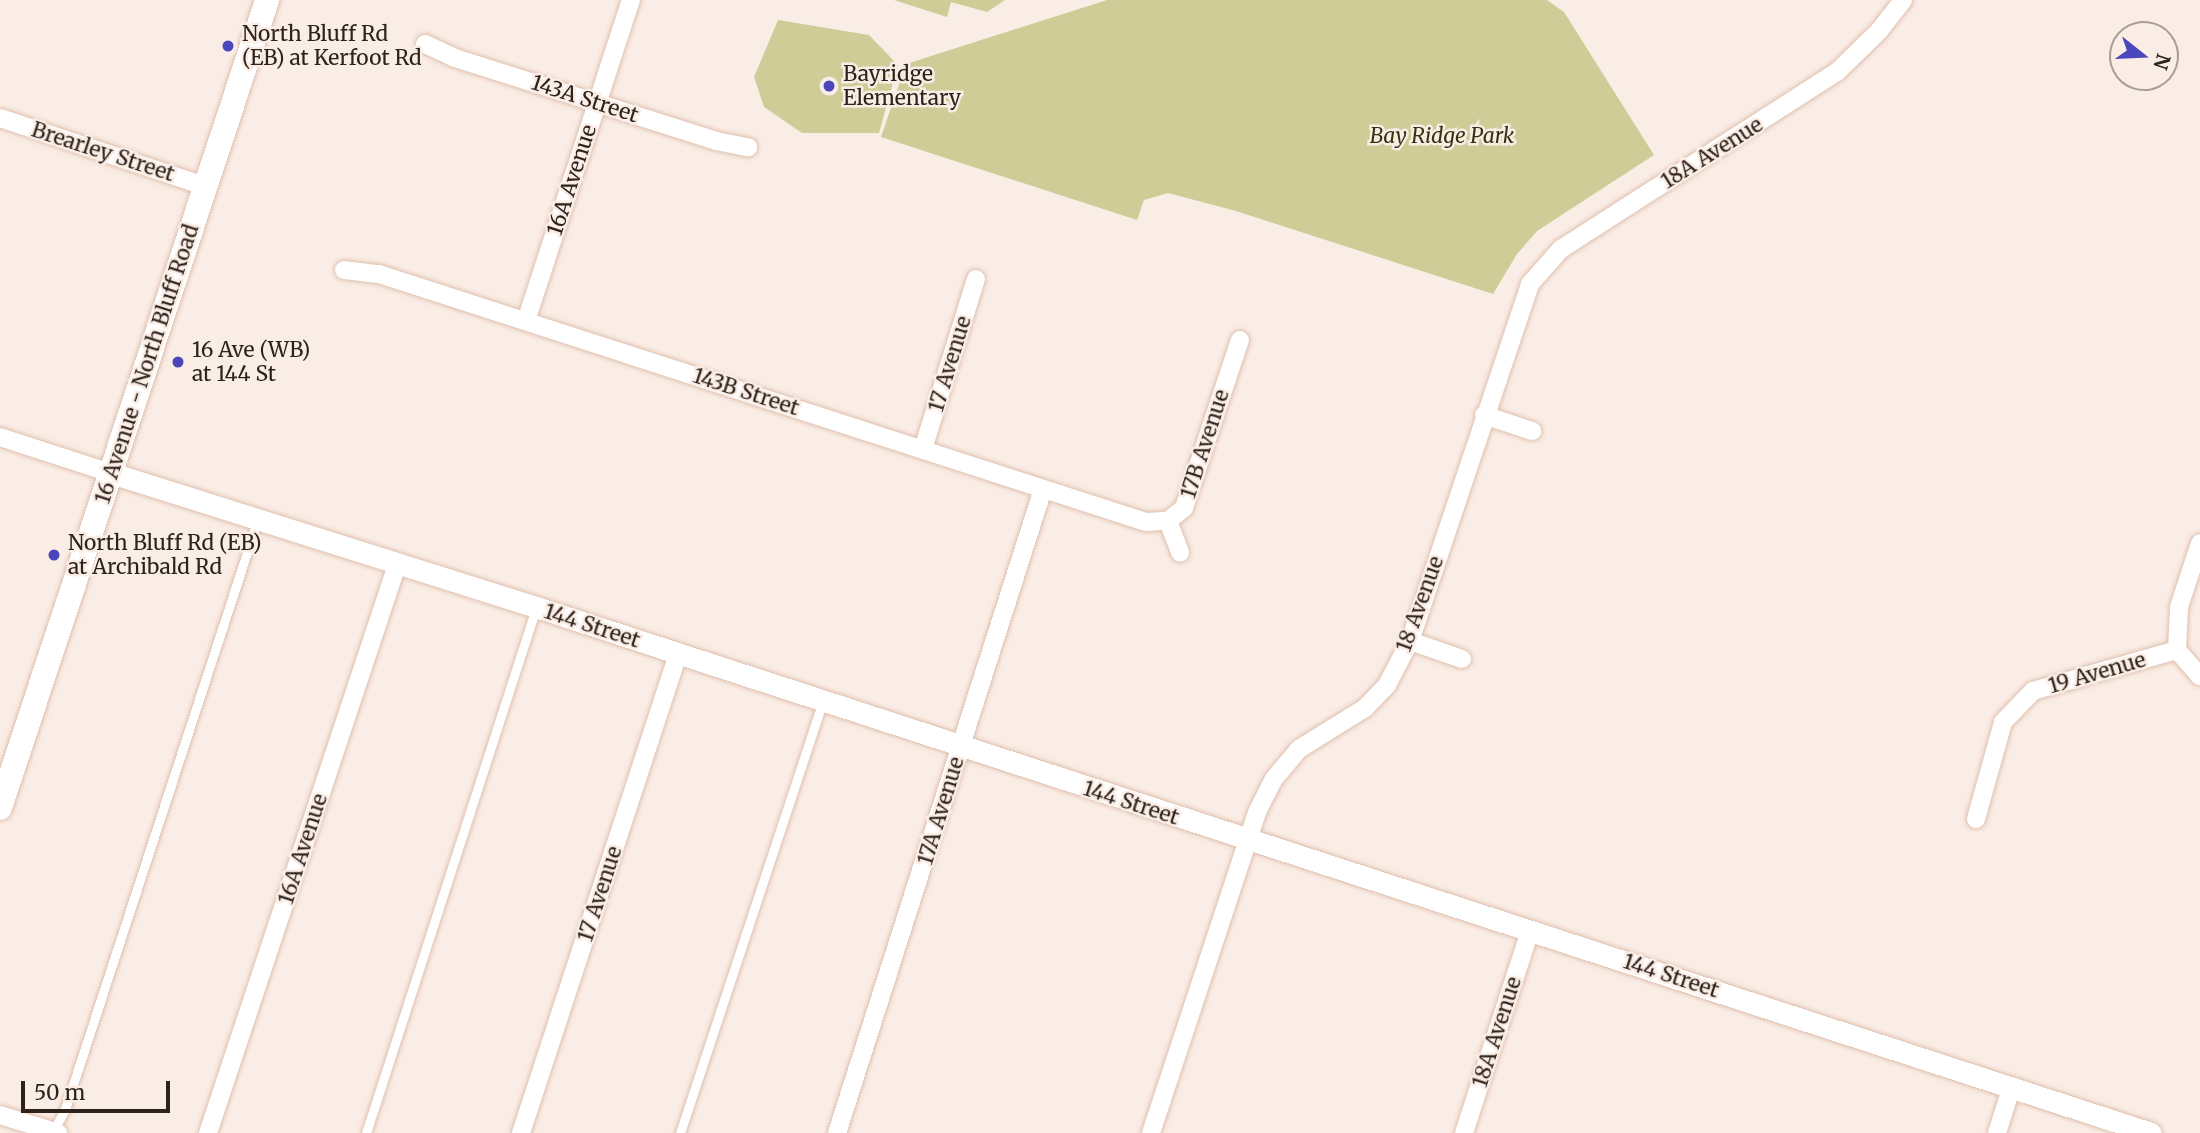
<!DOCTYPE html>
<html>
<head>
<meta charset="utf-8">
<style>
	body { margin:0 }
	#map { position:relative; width:2200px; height:1133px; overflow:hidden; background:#faede6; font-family:Merriweather,serif }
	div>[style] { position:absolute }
	.green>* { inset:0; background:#cecd98 }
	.roads { filter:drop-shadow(0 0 2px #dfc0ad) drop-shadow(0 0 2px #dfc0ad) }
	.service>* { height:9px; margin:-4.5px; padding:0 4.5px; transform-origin:4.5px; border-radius:4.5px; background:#fff }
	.minor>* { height:18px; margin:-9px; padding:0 9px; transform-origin:9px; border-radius:9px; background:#fff }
	.tertiary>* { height:21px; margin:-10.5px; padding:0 10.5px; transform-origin:10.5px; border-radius:10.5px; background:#fff }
	.secondary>* { height:24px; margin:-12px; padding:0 12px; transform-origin:12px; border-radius:12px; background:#fff }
	.dots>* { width:19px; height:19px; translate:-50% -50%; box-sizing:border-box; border:4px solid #faede6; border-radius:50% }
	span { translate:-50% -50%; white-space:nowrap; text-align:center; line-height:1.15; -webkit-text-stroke:5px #faede6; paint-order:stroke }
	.poi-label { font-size:21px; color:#2e231c }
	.left { translate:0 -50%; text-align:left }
	.street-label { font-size:21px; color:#2e231c }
	.park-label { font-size:21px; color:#353310; font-style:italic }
	.north { position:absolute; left:2109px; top:21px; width:70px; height:70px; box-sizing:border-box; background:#faede6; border:2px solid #a89c95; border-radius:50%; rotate:108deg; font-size:19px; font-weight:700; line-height:28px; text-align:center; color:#2e231c }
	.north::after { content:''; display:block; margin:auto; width:24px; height:32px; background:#4c46bc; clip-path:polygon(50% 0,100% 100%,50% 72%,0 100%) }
	.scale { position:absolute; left:21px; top:1081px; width:149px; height:32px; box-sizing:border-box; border:4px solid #2e231c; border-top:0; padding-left:9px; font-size:21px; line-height:24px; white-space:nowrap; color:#2e231c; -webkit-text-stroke:5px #faede6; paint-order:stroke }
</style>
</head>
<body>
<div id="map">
	<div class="green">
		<i style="clip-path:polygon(894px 0,1005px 0,987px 12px,951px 2px,947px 17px)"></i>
		<i style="clip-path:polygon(1107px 0,1547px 0,1564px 12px,1654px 155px,1537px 231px,1517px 254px,1493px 294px,1236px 211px,1168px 193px,1144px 200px,1137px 220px,881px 137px,906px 64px)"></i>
		<i style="clip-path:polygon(778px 20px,869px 35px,898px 65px,879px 133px,802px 133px,764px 107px,754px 77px)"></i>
	</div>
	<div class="roads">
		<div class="service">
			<i style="left:53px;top:1131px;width:25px;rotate:-61deg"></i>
			<i style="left:65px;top:1109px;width:621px;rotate:-71.89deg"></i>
			<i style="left:366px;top:1133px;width:552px;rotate:-72.06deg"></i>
			<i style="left:680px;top:1133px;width:455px;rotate:-71.7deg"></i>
		</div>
		<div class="minor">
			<i style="left:425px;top:44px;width:33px;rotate:25deg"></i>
			<i style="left:455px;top:58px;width:274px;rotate:17.6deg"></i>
			<i style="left:716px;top:141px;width:33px;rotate:11deg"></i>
			<i style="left:0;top:118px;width:216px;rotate:18.4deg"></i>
			<i style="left:344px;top:270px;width:35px;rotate:7deg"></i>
			<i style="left:379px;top:274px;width:806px;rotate:17.92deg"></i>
			<i style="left:1146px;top:522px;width:22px;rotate:-3deg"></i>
			<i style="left:1168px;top:521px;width:21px;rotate:-39deg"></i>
			<i style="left:1184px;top:508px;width:177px;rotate:-71.6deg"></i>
			<i style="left:526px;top:321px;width:338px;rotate:-71.9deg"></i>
			<i style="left:1484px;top:415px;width:51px;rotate:18.4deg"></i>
			<i style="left:0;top:437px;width:117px;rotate:18deg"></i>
			<i style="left:923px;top:449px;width:178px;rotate:-72.7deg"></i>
			<i style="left:1168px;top:521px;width:34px;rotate:69deg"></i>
			<i style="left:1410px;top:641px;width:55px;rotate:19.1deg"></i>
			<i style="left:2177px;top:650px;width:43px;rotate:-87.3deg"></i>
			<i style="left:2179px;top:607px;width:67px;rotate:-71.8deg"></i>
			<i style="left:2177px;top:650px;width:35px;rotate:49deg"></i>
			<i style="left:1976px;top:819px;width:101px;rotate:-74.4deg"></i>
			<i style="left:2003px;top:722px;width:43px;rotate:-45.9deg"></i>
			<i style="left:2033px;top:691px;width:150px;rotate:-15.9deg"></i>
			<i style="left:0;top:1115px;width:61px;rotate:17.2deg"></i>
			<i style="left:208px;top:1133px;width:599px;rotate:-71.6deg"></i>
			<i style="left:521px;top:1133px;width:504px;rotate:-71.85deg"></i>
			<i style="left:837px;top:1133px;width:676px;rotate:-72.26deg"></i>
			<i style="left:1151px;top:1133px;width:338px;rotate:-71.7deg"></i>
			<i style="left:1257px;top:812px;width:36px;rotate:-63deg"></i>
			<i style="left:1273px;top:780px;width:40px;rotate:-50deg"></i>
			<i style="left:1299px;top:749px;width:78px;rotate:-31.8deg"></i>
			<i style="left:1365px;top:708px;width:32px;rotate:-46deg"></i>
			<i style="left:1387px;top:685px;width:50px;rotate:-62.4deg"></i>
			<i style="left:1410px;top:641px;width:377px;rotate:-71.4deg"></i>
			<i style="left:1530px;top:284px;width:47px;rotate:-48.5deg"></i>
			<i style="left:1561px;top:249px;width:328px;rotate:-32.7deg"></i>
			<i style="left:1837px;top:72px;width:59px;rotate:-44.3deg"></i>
			<i style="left:1879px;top:31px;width:39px;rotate:-52deg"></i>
			<i style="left:1464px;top:1133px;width:213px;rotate:-71.9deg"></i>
			<i style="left:1997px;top:1133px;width:49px;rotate:-72.3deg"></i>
		</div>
		<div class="tertiary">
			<i style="left:111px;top:473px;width:446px;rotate:17.5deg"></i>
			<i style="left:536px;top:607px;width:1698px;rotate:18.04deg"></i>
		</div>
		<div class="secondary">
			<i style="left:0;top:808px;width:851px;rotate:-71.71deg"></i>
		</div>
	</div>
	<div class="dots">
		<i style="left:228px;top:46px;background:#4c46bc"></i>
		<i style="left:829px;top:86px;background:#4c46bc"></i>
		<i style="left:178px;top:362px;background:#4c46bc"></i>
		<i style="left:54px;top:555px;background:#4c46bc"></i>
	</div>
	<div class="poi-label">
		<span class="left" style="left:242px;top:46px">North Bluff Rd<br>(EB) at Kerfoot Rd</span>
		<span class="left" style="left:843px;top:86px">Bayridge<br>Elementary</span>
		<span class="left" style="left:192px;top:362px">16 Ave (WB)<br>at 144 St</span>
		<span class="left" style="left:68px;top:555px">North Bluff Rd (EB)<br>at Archibald Rd</span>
	</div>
	<div class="street-label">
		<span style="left:585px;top:99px;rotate:18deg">143A Street</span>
		<span style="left:103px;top:152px;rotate:18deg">Brearley Street</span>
		<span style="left:1712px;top:153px;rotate:-32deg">18A Avenue</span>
		<span style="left:572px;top:180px;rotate:-72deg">16A Avenue</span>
		<span style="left:147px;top:364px;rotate:-72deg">16 Avenue - North Bluff Road</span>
		<span style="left:950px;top:364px;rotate:-73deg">17 Avenue</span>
		<span style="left:746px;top:392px;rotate:18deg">143B Street</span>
		<span style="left:1205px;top:444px;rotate:-72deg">17B Avenue</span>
		<span style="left:1420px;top:604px;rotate:-70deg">18 Avenue</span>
		<span style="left:592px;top:626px;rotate:18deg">144 Street</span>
		<span style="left:2097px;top:673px;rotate:-16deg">19 Avenue</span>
		<span style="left:1131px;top:803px;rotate:18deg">144 Street</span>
		<span style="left:941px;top:811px;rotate:-73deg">17A Avenue</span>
		<span style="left:303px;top:849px;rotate:-72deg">16A Avenue</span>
		<span style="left:600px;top:894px;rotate:-72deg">17 Avenue</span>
		<span style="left:1671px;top:976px;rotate:18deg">144 Street</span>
		<span style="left:1497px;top:1032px;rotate:-72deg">18A Avenue</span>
	</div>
	<div class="park-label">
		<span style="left:1442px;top:136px">Bay Ridge Park</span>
	</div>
	<div class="north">N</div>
	<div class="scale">50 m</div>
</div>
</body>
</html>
